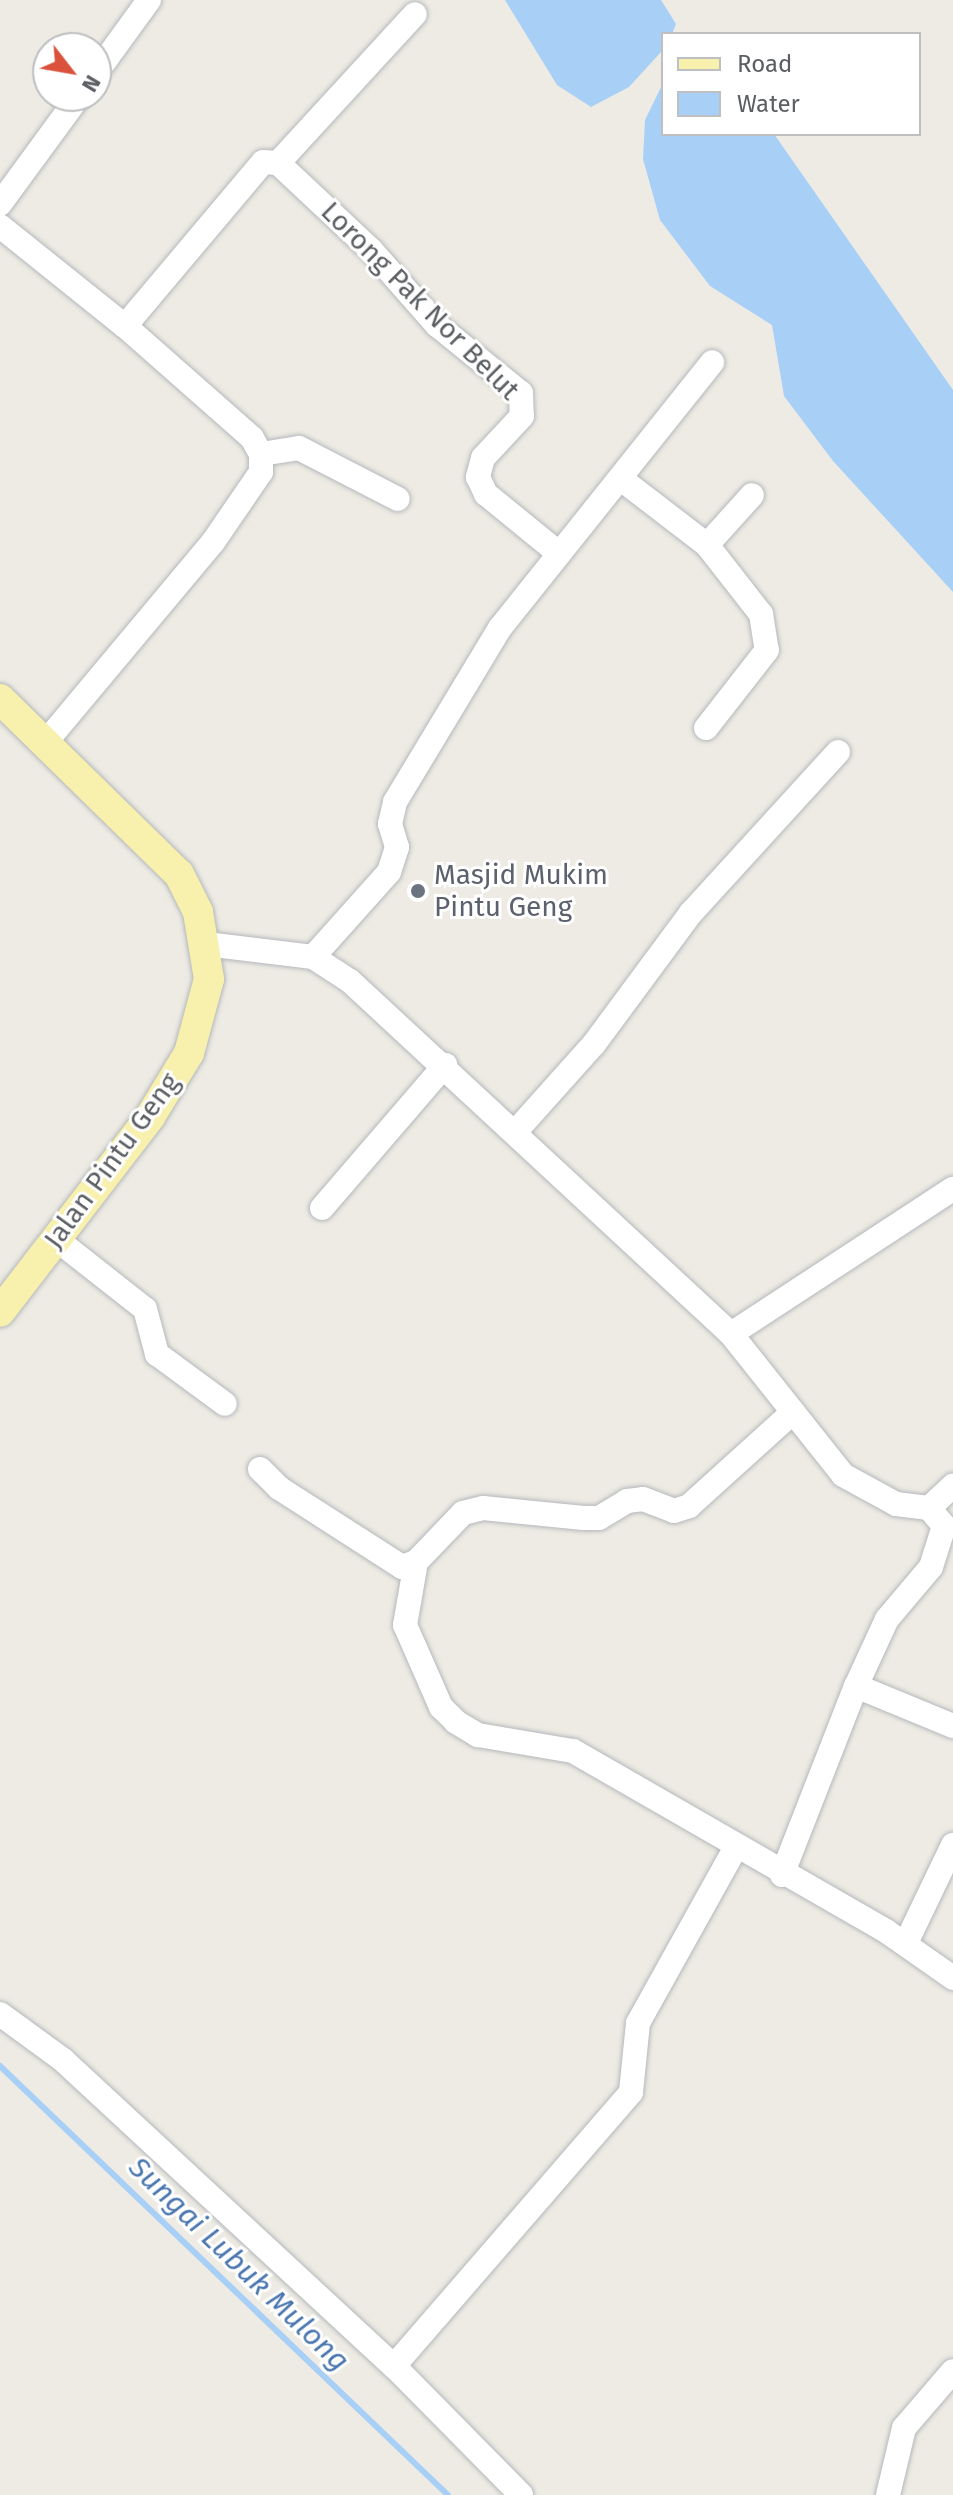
<!DOCTYPE html>
<html>
<head>
<meta charset="utf-8">
<style>
	body { margin:0 }
	#map { position:relative; width:953px; height:2495px; overflow:hidden; background:#edebe3; font-family:"Fira Sans",sans-serif }
	div>[style] { position:absolute }
	.water>* { inset:0; background:#a8d0f7 }
	.stream>* { height:6px; margin:-3px; padding:0 3px; transform-origin:3px; border-radius:3px; background:#a8d0f7 }
	.roads { filter:drop-shadow(0 0 2px #b5b8bc) drop-shadow(0 0 2px #b5b8bc) }
	.minor>* { height:24px; margin:-12px; padding:0 12px; transform-origin:12px; border-radius:12px; background:#fff }
	.major>* { height:30px; margin:-15px; padding:0 15px; transform-origin:15px; border-radius:15px; background:#f8f0ad }
	.dots>* { width:22px; height:22px; translate:-50% -50%; box-sizing:border-box; border:4px solid #fff; border-radius:50% }
	span { translate:-50% -50%; white-space:nowrap; text-align:center; line-height:1.15; -webkit-text-stroke:6px #fff; paint-order:stroke }
	.street-label { font-size:28px; color:#5b5e62 }
	.worship-label { font-size:28px; color:#5b616d }
	.left { translate:0 -50%; text-align:left }
	.water-label { font-size:30px; color:#4a76b0; font-style:italic }
	.legend { position:absolute; left:661px; top:32px; width:260px; height:104px; box-sizing:border-box; background:#fff; border:2px solid #bdbfc0; margin:0; padding:10px 14px; list-style:none; font-size:24px; color:#5b5e62 }
	.legend li { display:flex; align-items:center; gap:16px; height:40px }
	.legend b { width:40px; border:2px solid #bdbfc0 }
	.north { position:absolute; left:32px; top:32px; width:80px; height:80px; box-sizing:border-box; background:#fff; border:2px solid #bdbfc0; border-radius:50%; rotate:121deg; font-size:22px; font-weight:700; line-height:32px; text-align:center; color:#5b5e62 }
	.north::after { content:''; display:block; margin:auto; width:28px; height:36px; background:#da523c; clip-path:polygon(50% 0,100% 100%,50% 72%,0 100%) }
</style>
</head>
<body>
<div id="map">
	<div class="water">
		<i style="clip-path:polygon(505px 0,661px 0,676px 24px,672px 34px,663px 34px,661px 52px,629px 87px,591px 107px,557px 85px)"></i>
		<i style="clip-path:polygon(663px 83px,663px 134px,774px 134px,953px 390px,953px 592px,833px 461px,784px 396px,772px 325px,710px 286px,660px 220px,643px 159px,645px 120px)"></i>
	</div>
	<div class="stream">
		<i style="left:0;top:2066px;width:620px;rotate:43.76deg"></i>
	</div>
	<div class="roads">
		<div class="minor">
			<i style="left:96px;top:73px;width:90px;rotate:-54deg"></i>
			<i style="left:278px;top:163px;width:202px;rotate:-47.4deg"></i>
			<i style="left:0;top:204px;width:134px;rotate:-53.8deg"></i>
			<i style="left:0;top:226px;width:160px;rotate:38.7deg"></i>
			<i style="left:125px;top:326px;width:169px;rotate:41.4deg"></i>
			<i style="left:252px;top:438px;width:18px;rotate:61deg"></i>
			<i style="left:261px;top:454px;width:18px;rotate:90deg"></i>
			<i style="left:261px;top:472px;width:85px;rotate:124.4deg"></i>
			<i style="left:213px;top:542px;width:262px;rotate:129.9deg"></i>
			<i style="left:125px;top:326px;width:214px;rotate:-49.9deg"></i>
			<i style="left:263px;top:162px;width:15px;rotate:4deg"></i>
			<i style="left:278px;top:163px;width:127px;rotate:43.1deg"></i>
			<i style="left:371px;top:250px;width:100px;rotate:48.7deg"></i>
			<i style="left:437px;top:325px;width:108px;rotate:39deg"></i>
			<i style="left:521px;top:393px;width:23px;rotate:88deg"></i>
			<i style="left:522px;top:416px;width:57px;rotate:132.9deg"></i>
			<i style="left:483px;top:458px;width:20px;rotate:105deg"></i>
			<i style="left:478px;top:477px;width:19px;rotate:65deg"></i>
			<i style="left:486px;top:494px;width:92px;rotate:39.2deg"></i>
			<i style="left:261px;top:454px;width:38px;rotate:-9deg"></i>
			<i style="left:299px;top:448px;width:111px;rotate:27.3deg"></i>
			<i style="left:621px;top:479px;width:108px;rotate:37.5deg"></i>
			<i style="left:707px;top:545px;width:88px;rotate:52deg"></i>
			<i style="left:761px;top:614px;width:36px;rotate:81deg"></i>
			<i style="left:767px;top:650px;width:99px;rotate:128deg"></i>
			<i style="left:707px;top:545px;width:67px;rotate:-48deg"></i>
			<i style="left:206px;top:944px;width:108px;rotate:6.9deg"></i>
			<i style="left:313px;top:957px;width:44px;rotate:33deg"></i>
			<i style="left:350px;top:981px;width:519px;rotate:42.82deg"></i>
			<i style="left:731px;top:1334px;width:180px;rotate:51.5deg"></i>
			<i style="left:843px;top:1475px;width:60px;rotate:28.7deg"></i>
			<i style="left:896px;top:1504px;width:33px;rotate:7deg"></i>
			<i style="left:929px;top:1508px;width:23px;rotate:50deg"></i>
			<i style="left:944px;top:1526px;width:43px;rotate:107.6deg"></i>
			<i style="left:931px;top:1567px;width:68px;rotate:130.2deg"></i>
			<i style="left:887px;top:1619px;width:74px;rotate:114.8deg"></i>
			<i style="left:856px;top:1686px;width:203px;rotate:111.4deg"></i>
			<i style="left:313px;top:957px;width:114px;rotate:-48.2deg"></i>
			<i style="left:389px;top:872px;width:26px;rotate:-72deg"></i>
			<i style="left:397px;top:847px;width:24px;rotate:-107deg"></i>
			<i style="left:390px;top:824px;width:23px;rotate:-77deg"></i>
			<i style="left:395px;top:802px;width:203px;rotate:-58.9deg"></i>
			<i style="left:500px;top:628px;width:340px;rotate:-51.4deg"></i>
			<i style="left:517px;top:1130px;width:115px;rotate:-48.2deg"></i>
			<i style="left:594px;top:1044px;width:163px;rotate:-53.5deg"></i>
			<i style="left:691px;top:913px;width:218px;rotate:-47.6deg"></i>
			<i style="left:322px;top:1208px;width:189px;rotate:-49.3deg"></i>
			<i style="left:56px;top:1239px;width:113px;rotate:38.2deg"></i>
			<i style="left:145px;top:1309px;width:47px;rotate:75.1deg"></i>
			<i style="left:157px;top:1354px;width:84px;rotate:36.3deg"></i>
			<i style="left:731px;top:1334px;width:265px;rotate:-33.2deg"></i>
			<i style="left:260px;top:1469px;width:27px;rotate:45deg"></i>
			<i style="left:279px;top:1488px;width:146px;rotate:32.7deg"></i>
			<i style="left:402px;top:1567px;width:15px;rotate:-20deg"></i>
			<i style="left:416px;top:1562px;width:68px;rotate:-46.2deg"></i>
			<i style="left:463px;top:1513px;width:21px;rotate:-14deg"></i>
			<i style="left:483px;top:1508px;width:101px;rotate:5.7deg"></i>
			<i style="left:584px;top:1518px;width:15px"></i>
			<i style="left:599px;top:1518px;width:33px;rotate:-31deg"></i>
			<i style="left:627px;top:1501px;width:16px;rotate:-7deg"></i>
			<i style="left:643px;top:1499px;width:33px;rotate:21deg"></i>
			<i style="left:674px;top:1511px;width:16px;rotate:-18deg"></i>
			<i style="left:689px;top:1506px;width:140px;rotate:-42.1deg"></i>
			<i style="left:929px;top:1508px;width:33px;rotate:-43deg"></i>
			<i style="left:416px;top:1562px;width:64px;rotate:99.9deg"></i>
			<i style="left:405px;top:1625px;width:90px;rotate:66.3deg"></i>
			<i style="left:441px;top:1707px;width:21px;rotate:45deg"></i>
			<i style="left:456px;top:1722px;width:26px;rotate:31deg"></i>
			<i style="left:478px;top:1735px;width:96px;rotate:9.6deg"></i>
			<i style="left:573px;top:1751px;width:361px;rotate:29.9deg"></i>
			<i style="left:886px;top:1931px;width:82px;rotate:35deg"></i>
			<i style="left:856px;top:1686px;width:105px;rotate:22.4deg"></i>
			<i style="left:906px;top:1943px;width:109px;rotate:-64.4deg"></i>
			<i style="left:0;top:2014px;width:78px;rotate:36.1deg"></i>
			<i style="left:63px;top:2060px;width:451px;rotate:42.8deg"></i>
			<i style="left:394px;top:2366px;width:181px;rotate:45.4deg"></i>
			<i style="left:394px;top:2366px;width:362px;rotate:-49.1deg"></i>
			<i style="left:631px;top:2092px;width:69px;rotate:-84.2deg"></i>
			<i style="left:638px;top:2023px;width:199px;rotate:-60.9deg"></i>
			<i style="left:888px;top:2495px;width:69px;rotate:-76.6deg"></i>
			<i style="left:904px;top:2428px;width:75px;rotate:-49.3deg"></i>
		</div>
		<div class="major">
			<i style="left:0;top:699px;width:250px;rotate:44.4deg"></i>
			<i style="left:179px;top:874px;width:42px;rotate:63.4deg"></i>
			<i style="left:198px;top:912px;width:68px;rotate:80.7deg"></i>
			<i style="left:209px;top:979px;width:77px;rotate:105.1deg"></i>
			<i style="left:189px;top:1053px;width:75px;rotate:121.4deg"></i>
			<i style="left:150px;top:1117px;width:246px;rotate:127.6deg"></i>
		</div>
	</div>
	<div class="dots">
		<i style="left:418px;top:891px;background:#6b7280"></i>
	</div>
	<div class="street-label">
		<span style="left:420px;top:301px;rotate:45deg">Lorong Pak Nor Belut</span>
		<span style="left:112px;top:1161px;rotate:-54deg">Jalan Pintu Geng</span>
	</div>
	<div class="worship-label">
		<span class="left" style="left:434px;top:891px">Masjid Mukim<br>Pintu Geng</span>
	</div>
	<div class="water-label">
		<span style="left:239px;top:2264px;rotate:44deg">Sungai Lubuk Mulong</span>
	</div>
	<ul class="legend">
	<li><b style="height:10px;background:#f8f0ad"></b>Road</li>
	<li><b style="height:22px;background:#a8d0f7"></b>Water</li>
	</ul>
	<div class="north">N</div>
</div>
</body>
</html>
